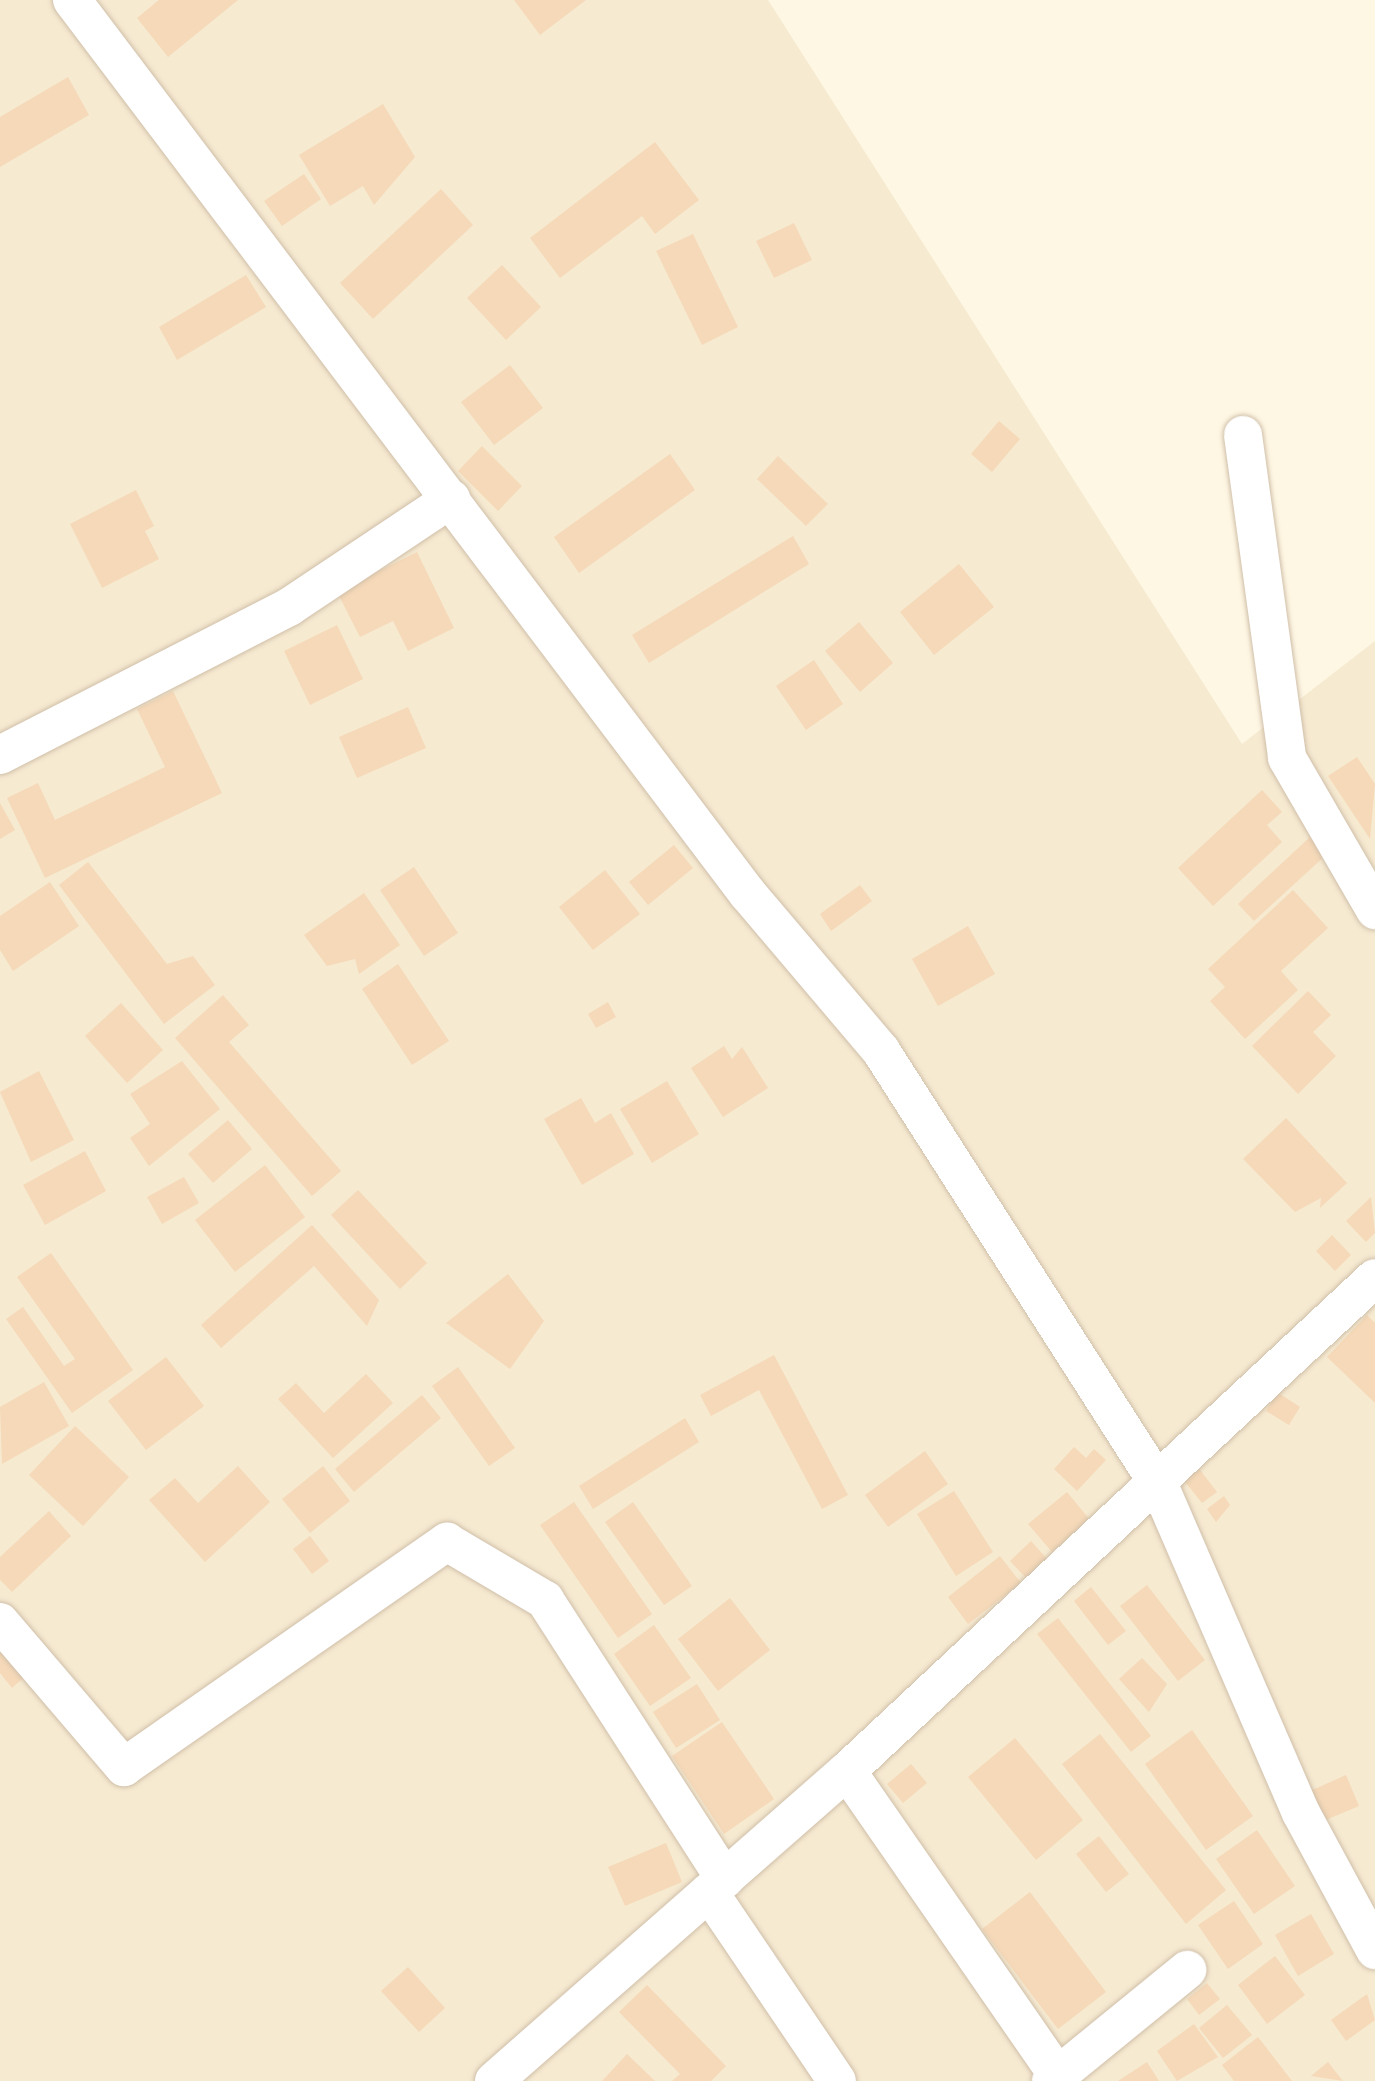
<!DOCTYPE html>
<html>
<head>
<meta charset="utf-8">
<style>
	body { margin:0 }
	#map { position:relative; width:1375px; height:2081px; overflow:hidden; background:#fef7e3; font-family:Arial,sans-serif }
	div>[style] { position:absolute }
	.residential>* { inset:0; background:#f6ead1 }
	.building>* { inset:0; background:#f5d9b8 }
	.roads { filter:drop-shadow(0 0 2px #d0bfa9) drop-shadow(0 0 2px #d0bfa9) }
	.minor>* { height:38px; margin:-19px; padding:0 19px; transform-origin:19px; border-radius:19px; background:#fff }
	span { translate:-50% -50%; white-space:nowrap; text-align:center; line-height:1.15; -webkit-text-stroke:9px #fffaeb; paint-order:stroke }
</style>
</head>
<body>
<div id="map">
	<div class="residential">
		<i style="clip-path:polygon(0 0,768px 0,1242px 744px,1375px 641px,1375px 2081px,0 2081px)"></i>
	</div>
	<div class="building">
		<i style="clip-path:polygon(159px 0,238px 0,168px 57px,137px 18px)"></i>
		<i style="clip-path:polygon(514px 0,586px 0,540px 35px)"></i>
		<i style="clip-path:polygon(68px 77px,89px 115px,0 167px,0 117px)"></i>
		<i style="clip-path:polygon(383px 104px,415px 157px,374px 205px,363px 186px,330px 206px,299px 155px)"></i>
		<i style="clip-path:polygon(655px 142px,699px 200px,655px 234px,642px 216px,560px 278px,530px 238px)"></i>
		<i style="clip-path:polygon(304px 174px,321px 199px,282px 226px,264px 201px)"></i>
		<i style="clip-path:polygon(441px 189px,473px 225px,373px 319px,340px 283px)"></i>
		<i style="clip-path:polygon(794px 223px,812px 260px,774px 278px,756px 241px)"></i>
		<i style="clip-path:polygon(693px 234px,738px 327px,702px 345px,656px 251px)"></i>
		<i style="clip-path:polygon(502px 265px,541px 307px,506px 340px,467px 298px)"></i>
		<i style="clip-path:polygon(246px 275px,266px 307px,177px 360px,159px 327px)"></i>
		<i style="clip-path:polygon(510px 365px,543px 408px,494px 445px,461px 402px)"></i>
		<i style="clip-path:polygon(999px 421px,1020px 439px,992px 472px,971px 454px)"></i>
		<i style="clip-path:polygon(482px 446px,522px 486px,498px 511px,458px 471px)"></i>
		<i style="clip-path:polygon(670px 454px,695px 490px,579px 573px,554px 537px)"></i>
		<i style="clip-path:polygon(778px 456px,828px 504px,806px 526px,757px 479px)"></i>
		<i style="clip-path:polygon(136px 490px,154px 526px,145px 531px,159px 559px,102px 588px,70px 524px)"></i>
		<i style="clip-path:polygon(793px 536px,809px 564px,649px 663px,632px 635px)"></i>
		<i style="clip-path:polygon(417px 552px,454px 628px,408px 651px,393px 621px,360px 637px,337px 592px)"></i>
		<i style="clip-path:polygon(959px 564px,994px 607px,934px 655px,900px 612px)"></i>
		<i style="clip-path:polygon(859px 622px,893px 663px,860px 692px,825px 651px)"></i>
		<i style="clip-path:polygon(337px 625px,363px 679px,310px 705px,284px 651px)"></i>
		<i style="clip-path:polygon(814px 660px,843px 704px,806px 730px,776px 686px)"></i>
		<i style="clip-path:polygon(173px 691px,222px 793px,45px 878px,7px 798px,38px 783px,55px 820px,165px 767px,137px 709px)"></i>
		<i style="clip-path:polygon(408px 707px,426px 748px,357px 778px,339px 737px)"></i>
		<i style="clip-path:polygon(1357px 757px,1375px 784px,1370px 839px,1328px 776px)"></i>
		<i style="clip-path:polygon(1262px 790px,1282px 812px,1267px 825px,1282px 842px,1213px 906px,1178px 868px)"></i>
		<i style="clip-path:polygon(0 803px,15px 830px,0 839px)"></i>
		<i style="clip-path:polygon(1310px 837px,1326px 855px,1254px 921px,1238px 904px)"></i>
		<i style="clip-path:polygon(674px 845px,693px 868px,648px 905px,629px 882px)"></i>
		<i style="clip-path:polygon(88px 862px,167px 964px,193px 956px,215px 985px,164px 1024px,59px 885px)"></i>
		<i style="clip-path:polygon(414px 867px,458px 933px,424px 956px,380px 890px)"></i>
		<i style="clip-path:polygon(605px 870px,640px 914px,593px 950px,559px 907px)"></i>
		<i style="clip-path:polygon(50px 882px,79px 926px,13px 971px,0 950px,0 916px)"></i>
		<i style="clip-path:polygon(860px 885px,872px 901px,831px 931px,820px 914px)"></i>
		<i style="clip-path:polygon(1293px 890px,1328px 928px,1281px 971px,1298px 990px,1245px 1039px,1210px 1001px,1225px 987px,1208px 969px)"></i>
		<i style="clip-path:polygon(364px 893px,400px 945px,359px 974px,355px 959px,327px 966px,304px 935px)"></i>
		<i style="clip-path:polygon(968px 926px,995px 974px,938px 1006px,912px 959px)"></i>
		<i style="clip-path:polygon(398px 964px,449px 1041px,412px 1065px,362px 989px)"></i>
		<i style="clip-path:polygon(1308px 991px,1331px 1015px,1313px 1032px,1336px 1056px,1298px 1094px,1252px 1046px)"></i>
		<i style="clip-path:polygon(223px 995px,249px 1025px,229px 1042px,341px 1171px,312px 1196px,175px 1038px)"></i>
		<i style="clip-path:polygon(608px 1002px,616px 1017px,596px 1028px,588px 1014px)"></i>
		<i style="clip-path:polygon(121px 1003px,163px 1050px,127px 1083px,85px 1036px)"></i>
		<i style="clip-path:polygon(724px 1046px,732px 1059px,742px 1047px,768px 1088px,723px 1117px,691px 1068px)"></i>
		<i style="clip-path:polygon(182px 1061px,220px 1109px,149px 1166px,130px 1138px,150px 1124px,130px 1094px)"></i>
		<i style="clip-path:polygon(39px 1071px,74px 1140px,31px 1162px,0 1092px)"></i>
		<i style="clip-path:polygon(667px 1081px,699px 1134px,652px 1163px,620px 1109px)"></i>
		<i style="clip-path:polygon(581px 1098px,595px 1123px,611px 1113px,634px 1154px,582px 1185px,544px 1119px)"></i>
		<i style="clip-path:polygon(1286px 1118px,1347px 1183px,1320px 1208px,1321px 1198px,1295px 1212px,1243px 1159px)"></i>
		<i style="clip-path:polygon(228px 1120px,252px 1149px,213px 1183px,188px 1154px)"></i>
		<i style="clip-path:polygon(85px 1151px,106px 1191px,45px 1225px,23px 1185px)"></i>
		<i style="clip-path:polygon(265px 1165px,305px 1217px,235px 1272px,195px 1220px)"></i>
		<i style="clip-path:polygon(184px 1177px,199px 1203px,162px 1224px,147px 1197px)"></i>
		<i style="clip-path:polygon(358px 1190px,427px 1263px,400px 1289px,331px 1215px)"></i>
		<i style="clip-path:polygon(1371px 1197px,1375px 1233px,1366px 1242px,1346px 1221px)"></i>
		<i style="clip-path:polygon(312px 1225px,379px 1300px,367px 1326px,314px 1266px,221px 1348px,201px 1325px)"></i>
		<i style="clip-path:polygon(1332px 1235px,1351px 1255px,1335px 1271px,1316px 1251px)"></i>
		<i style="clip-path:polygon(51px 1253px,133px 1370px,72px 1413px,6px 1319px,23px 1307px,64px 1366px,75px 1359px,17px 1277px)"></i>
		<i style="clip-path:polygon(508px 1274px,544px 1321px,510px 1369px,446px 1323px)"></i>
		<i style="clip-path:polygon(1367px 1315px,1375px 1323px,1375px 1403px,1327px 1357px)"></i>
		<i style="clip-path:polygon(774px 1355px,848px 1495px,822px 1509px,759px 1390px,711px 1416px,700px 1395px)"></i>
		<i style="clip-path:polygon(166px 1357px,204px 1406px,146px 1450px,108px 1401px)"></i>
		<i style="clip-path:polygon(458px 1367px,515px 1448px,489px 1466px,432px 1386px)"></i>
		<i style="clip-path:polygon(366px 1374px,393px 1403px,333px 1458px,278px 1399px,296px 1383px,324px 1413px)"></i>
		<i style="clip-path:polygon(44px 1382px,69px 1426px,2px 1464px,0 1407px)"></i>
		<i style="clip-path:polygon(1277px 1392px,1300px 1407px,1289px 1425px,1266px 1411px)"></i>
		<i style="clip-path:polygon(422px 1395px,441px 1418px,354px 1492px,335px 1469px)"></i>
		<i style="clip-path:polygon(685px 1418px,699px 1442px,593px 1509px,579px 1486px)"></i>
		<i style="clip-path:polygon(75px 1426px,129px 1477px,83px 1526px,29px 1475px)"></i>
		<i style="clip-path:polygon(1074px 1447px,1086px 1458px,1094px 1449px,1106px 1460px,1077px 1491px,1054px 1469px)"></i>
		<i style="clip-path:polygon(925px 1451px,948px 1484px,888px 1527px,865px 1495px)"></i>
		<i style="clip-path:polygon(238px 1466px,270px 1502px,205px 1562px,149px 1500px,175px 1478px,198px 1503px)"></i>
		<i style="clip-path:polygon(323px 1466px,350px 1501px,310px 1533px,282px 1499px)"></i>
		<i style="clip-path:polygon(1197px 1466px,1217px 1492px,1202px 1503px,1182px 1478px)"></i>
		<i style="clip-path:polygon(954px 1491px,993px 1552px,956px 1576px,917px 1514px)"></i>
		<i style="clip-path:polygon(1067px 1492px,1090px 1520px,1052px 1552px,1028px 1524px)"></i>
		<i style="clip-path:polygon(1224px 1496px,1230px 1505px,1216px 1522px,1207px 1509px)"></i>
		<i style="clip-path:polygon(574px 1502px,652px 1614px,618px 1638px,540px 1525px)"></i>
		<i style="clip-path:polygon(633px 1502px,692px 1586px,664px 1605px,605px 1522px)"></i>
		<i style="clip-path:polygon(49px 1511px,71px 1536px,12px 1592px,0 1580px,0 1557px)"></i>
		<i style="clip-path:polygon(310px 1536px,329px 1561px,312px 1574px,293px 1549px)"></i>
		<i style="clip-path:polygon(1031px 1541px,1047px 1559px,1027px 1579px,1010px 1561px)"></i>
		<i style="clip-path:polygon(1000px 1556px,1021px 1583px,968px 1624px,948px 1597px)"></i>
		<i style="clip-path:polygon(1147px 1585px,1205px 1660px,1178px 1681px,1120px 1606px)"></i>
		<i style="clip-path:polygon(1091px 1587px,1126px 1631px,1108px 1645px,1074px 1601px)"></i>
		<i style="clip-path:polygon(730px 1598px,770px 1650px,718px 1691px,678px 1639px)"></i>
		<i style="clip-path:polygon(1058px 1618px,1151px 1736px,1131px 1752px,1037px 1634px)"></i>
		<i style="clip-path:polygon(654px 1625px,691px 1678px,650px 1706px,614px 1654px)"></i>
		<i style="clip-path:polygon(0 1639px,28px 1674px,12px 1688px,0 1673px)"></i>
		<i style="clip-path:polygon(1142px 1658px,1167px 1684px,1149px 1712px,1119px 1679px)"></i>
		<i style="clip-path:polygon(697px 1684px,720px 1720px,676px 1748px,653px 1712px)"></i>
		<i style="clip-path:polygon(722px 1722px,774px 1799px,724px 1834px,672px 1756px)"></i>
		<i style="clip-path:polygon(1192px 1730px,1253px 1816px,1206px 1850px,1145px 1764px)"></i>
		<i style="clip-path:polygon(1100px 1734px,1226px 1890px,1186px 1924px,1062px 1764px)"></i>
		<i style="clip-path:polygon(1015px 1738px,1083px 1820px,1036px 1860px,968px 1777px)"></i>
		<i style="clip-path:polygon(911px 1764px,927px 1783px,903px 1803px,887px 1784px)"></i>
		<i style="clip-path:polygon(1346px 1775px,1359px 1806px,1321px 1822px,1308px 1792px)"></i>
		<i style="clip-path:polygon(1257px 1830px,1295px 1886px,1254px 1914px,1216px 1859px)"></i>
		<i style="clip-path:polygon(1099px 1836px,1129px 1874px,1106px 1892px,1076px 1854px)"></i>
		<i style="clip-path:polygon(666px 1843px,682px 1882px,625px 1906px,608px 1867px)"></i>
		<i style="clip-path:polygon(1030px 1892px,1106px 1992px,1058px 2029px,982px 1929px)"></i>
		<i style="clip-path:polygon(1234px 1901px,1263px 1944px,1228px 1969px,1198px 1925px)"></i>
		<i style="clip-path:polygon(1311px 1914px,1334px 1954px,1298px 1976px,1275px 1935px)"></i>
		<i style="clip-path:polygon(1275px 1956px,1305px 1995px,1267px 2024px,1238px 1985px)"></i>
		<i style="clip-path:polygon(408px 1967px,445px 2008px,419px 2032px,381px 1991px)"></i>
		<i style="clip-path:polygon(1207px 1983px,1220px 1999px,1199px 2015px,1187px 1999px)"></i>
		<i style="clip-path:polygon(647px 1985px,726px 2066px,711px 2081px,672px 2081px,680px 2074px,619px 2012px)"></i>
		<i style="clip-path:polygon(1367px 1994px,1375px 2020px,1346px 2041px,1331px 2020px)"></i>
		<i style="clip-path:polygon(1227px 2005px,1252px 2035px,1223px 2058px,1199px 2028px)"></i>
		<i style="clip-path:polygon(1194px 2024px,1218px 2057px,1177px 2081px,1157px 2051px)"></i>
		<i style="clip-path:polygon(1258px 2037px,1292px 2081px,1234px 2081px,1222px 2065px)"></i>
		<i style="clip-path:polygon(627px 2054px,655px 2081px,602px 2081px)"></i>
		<i style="clip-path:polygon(1147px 2062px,1159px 2081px,1118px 2081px)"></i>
		<i style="clip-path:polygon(1328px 2062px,1343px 2081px,1311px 2076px)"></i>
	</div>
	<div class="roads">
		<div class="minor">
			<i style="left:72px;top:0;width:1121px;rotate:52.91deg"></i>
			<i style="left:748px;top:894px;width:206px;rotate:49.7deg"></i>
			<i style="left:881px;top:1051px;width:515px;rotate:57.36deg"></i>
			<i style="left:1159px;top:1485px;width:357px;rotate:66.6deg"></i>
			<i style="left:1301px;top:1813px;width:156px;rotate:61.6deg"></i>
			<i style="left:1243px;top:435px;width:326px;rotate:82.2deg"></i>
			<i style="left:1287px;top:758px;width:176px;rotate:59.9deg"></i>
			<i style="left:0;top:755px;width:325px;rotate:-27.1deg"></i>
			<i style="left:289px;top:607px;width:195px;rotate:-33.7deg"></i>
			<i style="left:0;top:1622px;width:191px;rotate:49.5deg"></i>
			<i style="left:124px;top:1767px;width:394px;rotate:-34.9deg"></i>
			<i style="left:447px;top:1542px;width:114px;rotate:30.6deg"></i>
			<i style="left:545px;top:1600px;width:332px;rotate:57.2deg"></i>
			<i style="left:847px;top:1771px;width:377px;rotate:55.3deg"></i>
			<i style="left:709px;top:1892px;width:228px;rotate:55.9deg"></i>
			<i style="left:494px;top:2081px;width:470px;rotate:-41.3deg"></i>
			<i style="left:847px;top:1771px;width:722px;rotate:-43.04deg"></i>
			<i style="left:1051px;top:2081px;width:176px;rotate:-39.2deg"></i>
		</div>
	</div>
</div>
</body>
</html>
